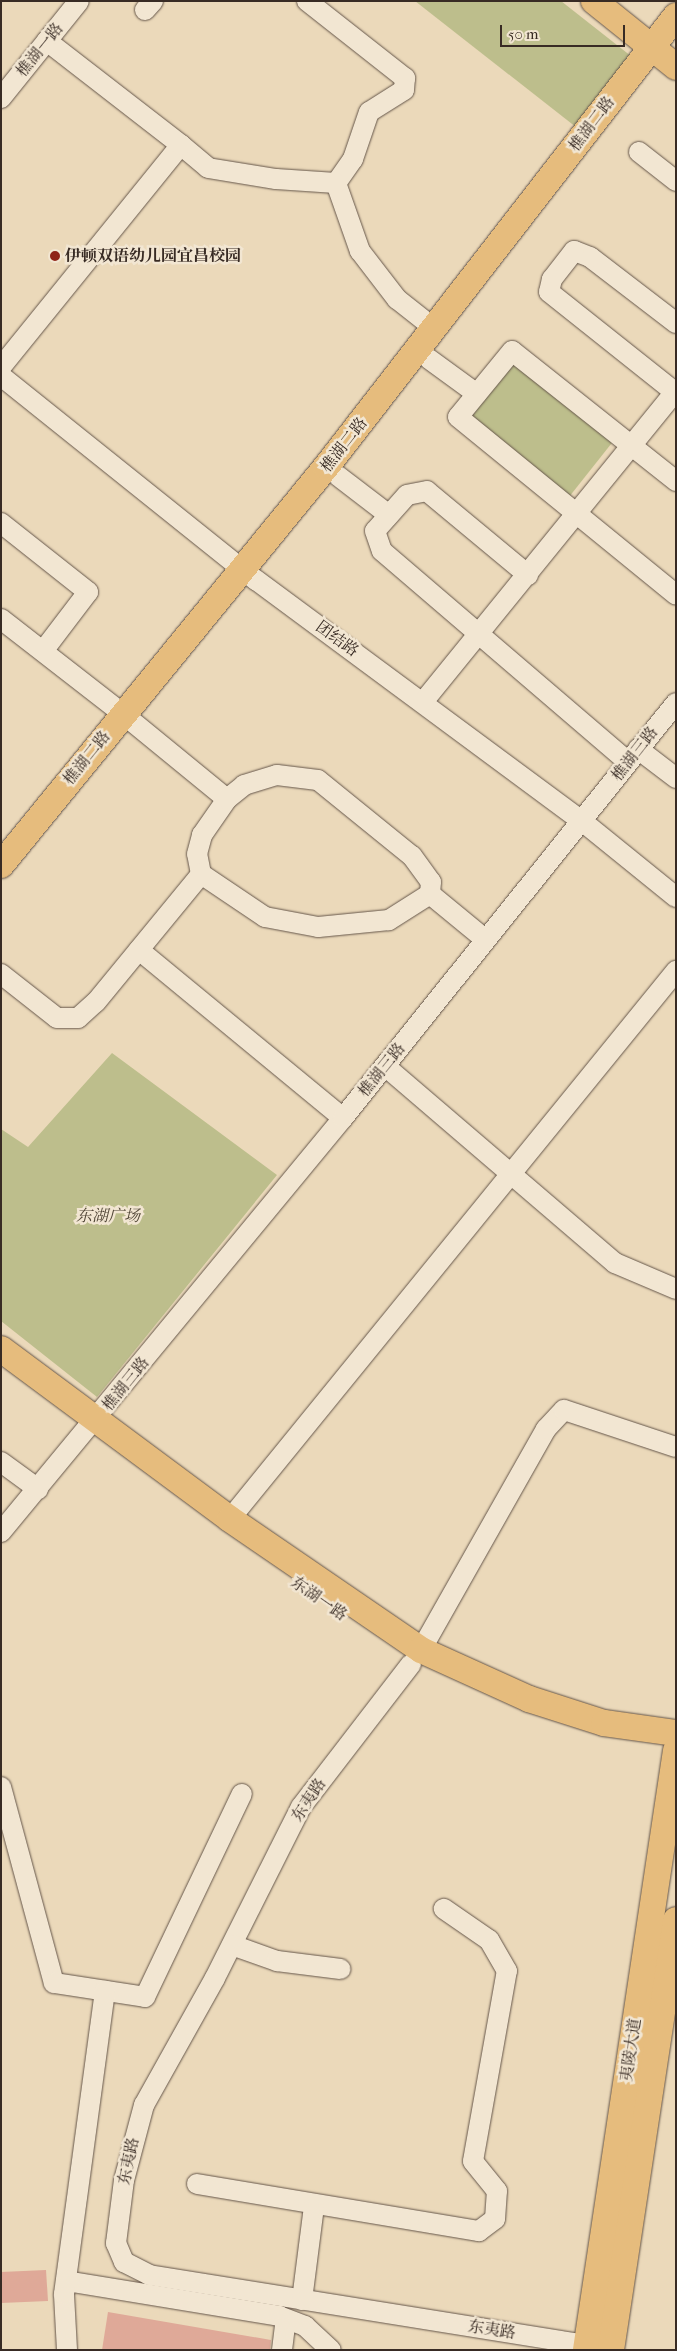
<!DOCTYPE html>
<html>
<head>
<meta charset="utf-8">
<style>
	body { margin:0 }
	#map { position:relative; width:677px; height:2351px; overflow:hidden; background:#ebd9ba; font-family:"IM FELL French Canon","Noto Serif SC",serif }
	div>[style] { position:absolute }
	.green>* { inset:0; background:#bdbe8c }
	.building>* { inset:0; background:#dfa998 }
	.roads { filter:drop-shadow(0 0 1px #65564a) drop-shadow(0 0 1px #65564a) }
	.minor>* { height:20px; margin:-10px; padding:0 10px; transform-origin:10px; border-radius:10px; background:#f2e6d2 }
	.major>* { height:26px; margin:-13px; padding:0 13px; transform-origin:13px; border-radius:13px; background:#e6bc7d }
	.dots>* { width:14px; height:14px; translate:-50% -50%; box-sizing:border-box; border:2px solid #f2e6d2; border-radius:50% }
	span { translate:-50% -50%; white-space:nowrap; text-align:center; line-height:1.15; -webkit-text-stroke:5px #f2e6d2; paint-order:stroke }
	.street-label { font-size:16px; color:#382b24 }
	.poi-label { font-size:16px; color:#382b24; font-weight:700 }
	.left { translate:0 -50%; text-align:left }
	.park-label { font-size:16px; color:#534839; font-style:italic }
	.frame { position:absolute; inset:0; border:2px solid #382b24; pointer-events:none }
	.scale { position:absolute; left:500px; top:25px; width:125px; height:22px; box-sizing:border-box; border:2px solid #382b24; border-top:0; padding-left:6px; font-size:15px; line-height:18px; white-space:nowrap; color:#382b24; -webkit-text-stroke:4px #f2e6d2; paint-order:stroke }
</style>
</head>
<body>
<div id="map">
	<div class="green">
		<i style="clip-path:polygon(415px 1px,561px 1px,636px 60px,581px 131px)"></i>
		<i style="clip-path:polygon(513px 358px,615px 439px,569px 497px,467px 416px)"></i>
		<i style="clip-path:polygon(112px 1053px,277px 1175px,97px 1397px,1px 1321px,1px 1129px,28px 1147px)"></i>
	</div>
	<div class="building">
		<i style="clip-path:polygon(46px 2270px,48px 2301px,1px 2303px,1px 2272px)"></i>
		<i style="clip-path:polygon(108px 2312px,271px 2340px,270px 2350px,102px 2350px)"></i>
	</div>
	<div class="roads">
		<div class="minor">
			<i style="left:307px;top:1px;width:125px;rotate:38.2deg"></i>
			<i style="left:405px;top:78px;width:12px;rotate:95deg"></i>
			<i style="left:404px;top:90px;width:41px;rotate:147.8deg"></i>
			<i style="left:369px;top:112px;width:50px;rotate:108.8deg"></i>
			<i style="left:353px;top:159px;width:29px;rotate:125deg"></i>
			<i style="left:336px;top:183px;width:72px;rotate:70.6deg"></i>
			<i style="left:360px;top:251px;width:61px;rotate:52.4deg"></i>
			<i style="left:397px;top:299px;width:48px;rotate:38.3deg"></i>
			<i style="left:145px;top:10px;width:12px;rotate:-48deg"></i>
			<i style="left:1px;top:98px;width:124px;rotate:-51.2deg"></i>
			<i style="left:181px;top:145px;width:35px;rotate:40deg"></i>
			<i style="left:208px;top:168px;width:69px;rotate:9.2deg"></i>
			<i style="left:276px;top:179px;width:60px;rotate:3.8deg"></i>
			<i style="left:639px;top:152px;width:47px;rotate:38.1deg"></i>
			<i style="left:676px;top:323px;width:108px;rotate:-142.5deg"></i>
			<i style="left:590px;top:257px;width:17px;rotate:-159deg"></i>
			<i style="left:574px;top:251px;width:36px;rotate:128deg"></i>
			<i style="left:552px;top:279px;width:13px;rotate:103deg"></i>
			<i style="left:549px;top:292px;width:162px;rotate:38.5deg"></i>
			<i style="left:429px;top:359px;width:59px;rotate:36.1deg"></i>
			<i style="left:1px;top:367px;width:286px;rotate:-51deg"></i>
			<i style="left:181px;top:145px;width:170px;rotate:-142.2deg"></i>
			<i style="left:1px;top:376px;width:327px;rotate:38.7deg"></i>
			<i style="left:256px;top:580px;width:405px;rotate:36.5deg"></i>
			<i style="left:582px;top:821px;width:121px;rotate:39deg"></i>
			<i style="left:338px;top:476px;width:64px;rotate:37.4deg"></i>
			<i style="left:676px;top:481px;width:209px;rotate:-141.6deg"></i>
			<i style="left:512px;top:351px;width:85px;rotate:129.3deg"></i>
			<i style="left:458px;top:417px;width:281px;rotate:39.2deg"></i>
			<i style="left:1px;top:523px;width:111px;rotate:38.4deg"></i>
			<i style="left:88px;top:592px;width:74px;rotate:127.3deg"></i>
			<i style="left:528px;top:575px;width:131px;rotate:-140.3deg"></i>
			<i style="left:427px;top:491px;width:20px;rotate:169deg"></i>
			<i style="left:407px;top:495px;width:48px;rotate:131.6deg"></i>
			<i style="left:375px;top:531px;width:21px;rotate:71deg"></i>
			<i style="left:382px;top:551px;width:324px;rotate:40.6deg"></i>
			<i style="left:1px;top:619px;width:155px;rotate:37.9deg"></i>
			<i style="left:423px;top:702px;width:401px;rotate:-50.9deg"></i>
			<i style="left:134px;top:723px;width:120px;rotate:39.3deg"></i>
			<i style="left:638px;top:749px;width:48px;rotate:37.3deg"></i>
			<i style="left:277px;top:775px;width:41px;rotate:7deg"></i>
			<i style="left:318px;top:780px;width:121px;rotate:39deg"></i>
			<i style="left:412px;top:856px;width:32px;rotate:54deg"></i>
			<i style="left:431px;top:882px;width:12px;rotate:95deg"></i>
			<i style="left:430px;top:894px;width:49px;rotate:147.6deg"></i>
			<i style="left:389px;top:920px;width:71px;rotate:174.4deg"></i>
			<i style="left:318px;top:927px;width:54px;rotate:-169.3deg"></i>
			<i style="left:265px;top:917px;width:77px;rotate:-146.1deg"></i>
			<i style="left:201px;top:874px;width:20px;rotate:-101deg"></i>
			<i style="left:197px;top:854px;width:20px;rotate:-75deg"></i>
			<i style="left:202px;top:835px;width:44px;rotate:-55.2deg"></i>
			<i style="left:227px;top:799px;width:22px;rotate:-39deg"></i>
			<i style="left:244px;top:785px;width:34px;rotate:-17deg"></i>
			<i style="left:430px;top:894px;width:72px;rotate:39.4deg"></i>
			<i style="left:139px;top:950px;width:264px;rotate:39.5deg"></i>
			<i style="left:1px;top:974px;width:71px;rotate:38.2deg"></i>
			<i style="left:57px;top:1018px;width:21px"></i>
			<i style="left:78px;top:1018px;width:24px;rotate:-42deg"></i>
			<i style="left:96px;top:1002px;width:166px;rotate:-50.6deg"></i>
			<i style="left:385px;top:1066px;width:303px;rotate:40.6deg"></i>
			<i style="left:615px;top:1263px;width:66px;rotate:23.1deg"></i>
			<i style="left:1px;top:1462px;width:46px;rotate:36.1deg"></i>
			<i style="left:230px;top:1519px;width:707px;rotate:-50.86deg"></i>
			<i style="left:1px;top:1532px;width:537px;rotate:-50.44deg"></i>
			<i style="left:343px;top:1118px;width:532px;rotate:-51.26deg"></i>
			<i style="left:421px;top:1650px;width:254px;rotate:-60.5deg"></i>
			<i style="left:546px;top:1429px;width:26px;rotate:-47deg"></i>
			<i style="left:564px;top:1410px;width:118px;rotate:18.3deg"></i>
			<i style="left:411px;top:1664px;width:180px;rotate:127.6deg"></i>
			<i style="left:301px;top:1807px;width:191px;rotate:116.7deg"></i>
			<i style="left:215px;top:1978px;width:145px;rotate:119.2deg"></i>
			<i style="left:144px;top:2105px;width:78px;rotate:104.9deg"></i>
			<i style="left:124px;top:2180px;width:64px;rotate:97.2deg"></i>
			<i style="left:116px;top:2243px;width:21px;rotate:67deg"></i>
			<i style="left:124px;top:2262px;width:28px;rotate:27deg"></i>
			<i style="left:149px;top:2275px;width:444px;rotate:9.1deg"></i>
			<i style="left:1px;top:1787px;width:203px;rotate:74.9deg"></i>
			<i style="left:54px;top:1983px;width:92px;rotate:8.7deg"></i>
			<i style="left:145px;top:1997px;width:225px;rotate:-64.5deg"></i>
			<i style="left:232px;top:1945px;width:48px;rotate:19.6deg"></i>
			<i style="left:277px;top:1961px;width:64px;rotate:7.2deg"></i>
			<i style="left:197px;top:2184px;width:286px;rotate:9.5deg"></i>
			<i style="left:479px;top:2231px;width:20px;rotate:-37deg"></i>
			<i style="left:495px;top:2219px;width:28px;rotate:-86deg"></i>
			<i style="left:497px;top:2191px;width:38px;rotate:-129deg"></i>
			<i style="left:473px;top:2161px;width:193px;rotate:-79.9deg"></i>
			<i style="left:507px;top:1971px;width:36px;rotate:-120deg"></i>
			<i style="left:489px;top:1940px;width:55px;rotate:-145.4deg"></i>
			<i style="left:66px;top:2281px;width:216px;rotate:9.3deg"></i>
			<i style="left:279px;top:2316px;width:28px;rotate:21deg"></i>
			<i style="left:305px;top:2326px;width:35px;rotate:43deg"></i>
			<i style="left:302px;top:2300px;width:95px;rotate:-82.7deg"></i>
			<i style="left:67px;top:2350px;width:56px;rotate:-93.1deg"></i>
			<i style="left:64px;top:2294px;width:306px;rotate:-82.3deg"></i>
			<i style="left:282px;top:2350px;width:31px;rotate:-83deg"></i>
		</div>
		<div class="major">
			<i style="left:594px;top:1px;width:105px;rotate:38.8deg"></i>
			<i style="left:1px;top:865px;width:514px;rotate:-50.77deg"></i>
			<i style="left:326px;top:467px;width:571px;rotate:-52.19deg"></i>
			<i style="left:1px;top:1349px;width:285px;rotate:36.6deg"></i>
			<i style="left:230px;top:1519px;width:232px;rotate:34.4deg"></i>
			<i style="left:421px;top:1650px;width:119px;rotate:24.4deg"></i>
			<i style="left:529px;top:1699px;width:79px;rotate:17.7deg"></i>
			<i style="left:604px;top:1723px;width:73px;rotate:7.9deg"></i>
			<i style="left:586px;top:2350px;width:606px;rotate:-81.46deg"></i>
			<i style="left:611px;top:2350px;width:435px;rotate:-81.4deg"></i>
		</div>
	</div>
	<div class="dots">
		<i style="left:55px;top:256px;background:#8f2418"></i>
	</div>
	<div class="street-label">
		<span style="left:40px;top:50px;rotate:-51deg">樵湖一路</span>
		<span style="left:592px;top:124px;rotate:-53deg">樵湖二路</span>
		<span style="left:344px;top:445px;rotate:-52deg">樵湖二路</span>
		<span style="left:337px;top:639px;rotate:36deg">团结路</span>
		<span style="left:635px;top:754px;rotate:-52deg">樵湖三路</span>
		<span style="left:87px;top:758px;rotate:-51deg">樵湖二路</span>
		<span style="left:382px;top:1070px;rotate:-51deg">樵湖三路</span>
		<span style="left:126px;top:1384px;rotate:-51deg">樵湖三路</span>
		<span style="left:319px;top:1599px;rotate:35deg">东湖一路</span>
		<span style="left:309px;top:1800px;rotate:-56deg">东夷路</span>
		<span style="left:631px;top:2050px;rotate:-82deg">夷陵大道</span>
		<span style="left:129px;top:2161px;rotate:-78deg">东夷路</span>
		<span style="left:492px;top:2330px;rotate:9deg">东夷路</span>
	</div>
	<div class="poi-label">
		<span class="left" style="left:65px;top:256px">伊顿双语幼儿园宜昌校园</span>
	</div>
	<div class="park-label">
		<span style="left:108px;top:1216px">东湖广场</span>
	</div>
	<div class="frame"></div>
	<div class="scale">50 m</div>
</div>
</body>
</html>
